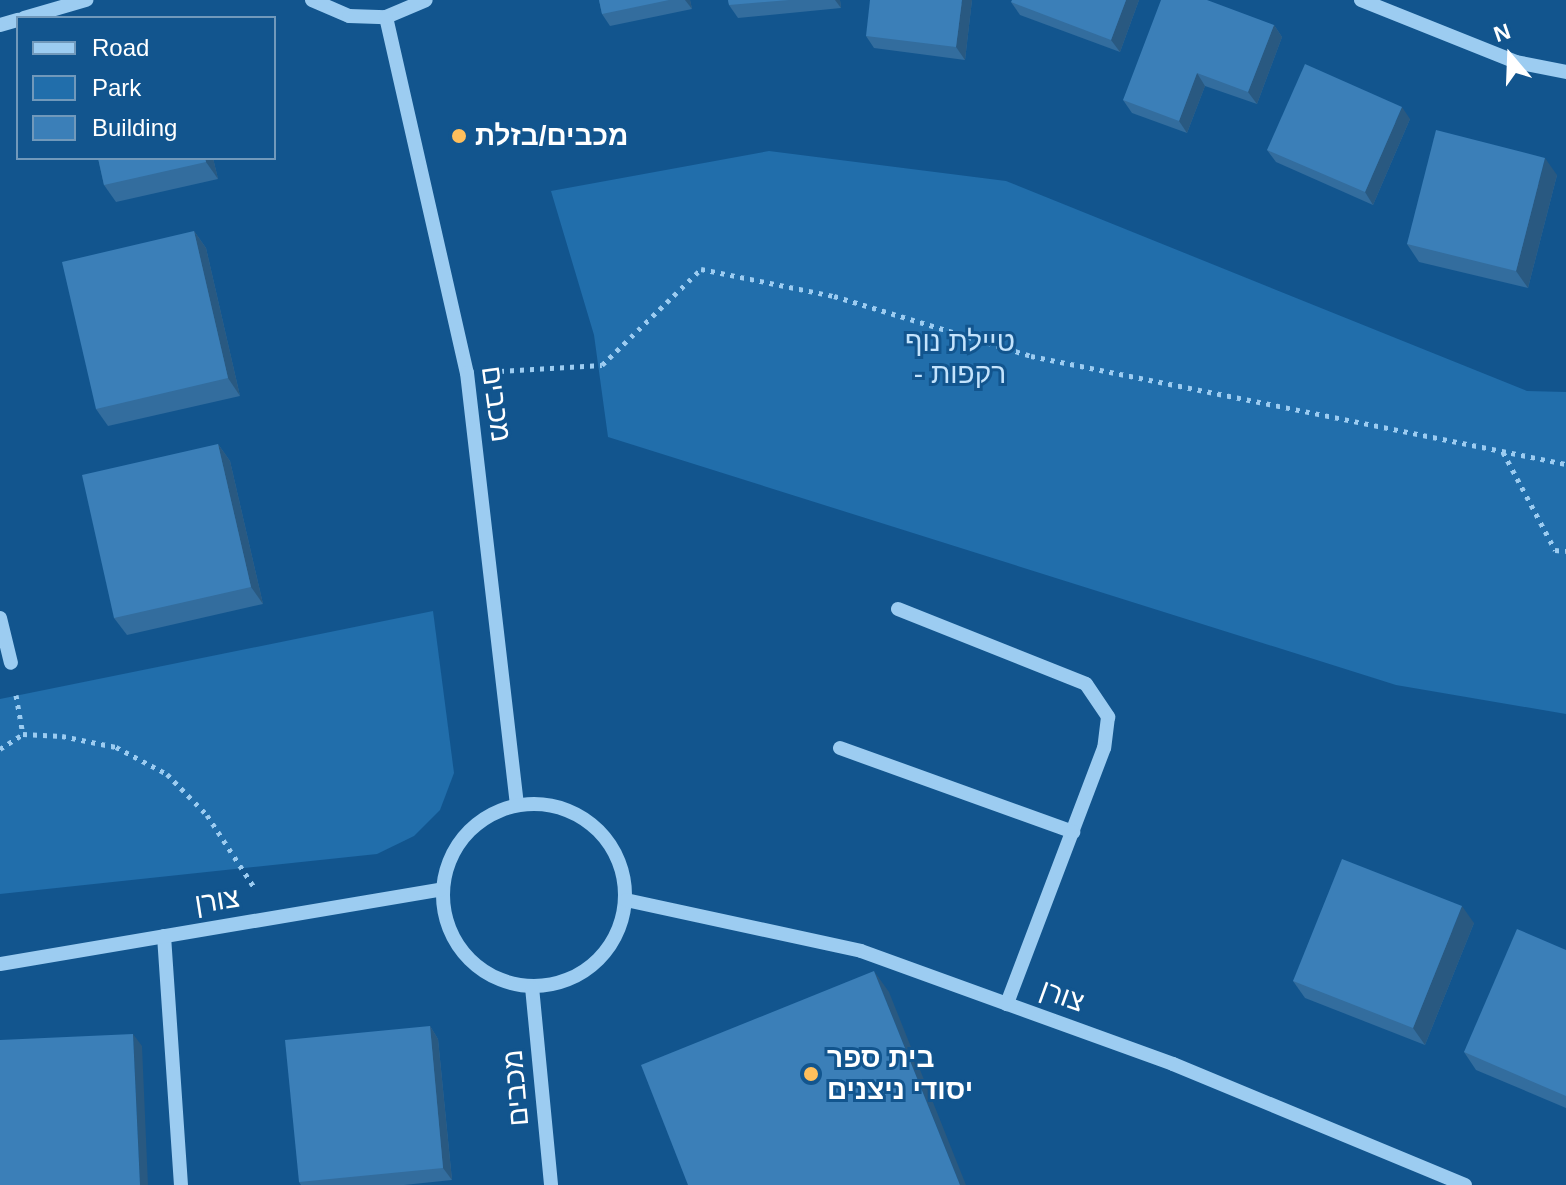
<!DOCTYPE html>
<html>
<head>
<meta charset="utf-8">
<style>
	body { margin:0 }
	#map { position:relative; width:1566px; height:1185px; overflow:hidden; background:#12558e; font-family:Arial,Heebo,sans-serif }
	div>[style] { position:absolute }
	.green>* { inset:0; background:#216eab }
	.path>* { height:5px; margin-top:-2.5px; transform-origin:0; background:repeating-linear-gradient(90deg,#9cccf1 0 4px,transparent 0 10px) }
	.minor>* { height:14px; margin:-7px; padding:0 7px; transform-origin:7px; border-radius:7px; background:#9cccf1 }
	.minor>.ring { margin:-7px; padding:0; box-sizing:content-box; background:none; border:14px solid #9cccf1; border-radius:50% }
	.wall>* { inset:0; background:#336d9e }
	.shaded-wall>* { inset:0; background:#295981 }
	.building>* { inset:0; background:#3b7fb8 }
	.dots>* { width:22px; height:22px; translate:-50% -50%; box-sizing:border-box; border:4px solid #12558e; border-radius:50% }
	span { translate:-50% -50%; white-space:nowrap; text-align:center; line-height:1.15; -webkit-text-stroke:6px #12558e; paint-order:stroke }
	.poi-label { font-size:28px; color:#fff; font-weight:700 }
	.left { translate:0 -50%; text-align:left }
	.park-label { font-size:28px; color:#c3e3fc }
	.street-label { font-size:28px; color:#fff }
	.legend { position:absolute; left:16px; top:16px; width:260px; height:144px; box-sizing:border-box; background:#12558e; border:2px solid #7199bb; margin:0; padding:10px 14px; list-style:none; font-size:24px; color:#fff }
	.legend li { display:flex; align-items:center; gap:16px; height:40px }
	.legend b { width:40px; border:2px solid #7199bb }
	.north { position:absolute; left:1470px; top:16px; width:80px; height:80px; -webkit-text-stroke:6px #12558e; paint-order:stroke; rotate:341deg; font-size:22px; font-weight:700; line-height:32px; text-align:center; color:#fff }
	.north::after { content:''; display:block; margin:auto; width:28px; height:36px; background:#fff; clip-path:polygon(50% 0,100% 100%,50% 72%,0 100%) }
</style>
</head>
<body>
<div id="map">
	<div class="green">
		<i style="clip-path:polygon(769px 151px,1006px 181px,1527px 391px,1566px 392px,1566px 714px,1396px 685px,608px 437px,594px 335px,551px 191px)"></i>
		<i style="clip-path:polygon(433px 611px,454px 773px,440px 810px,414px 836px,377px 854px,0 894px,0 699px)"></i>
	</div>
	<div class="path">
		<i style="left:500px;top:371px;width:102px;rotate:-3.4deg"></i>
		<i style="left:602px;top:365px;width:138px;rotate:-44.1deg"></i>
		<i style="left:701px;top:269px;width:136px;rotate:11.5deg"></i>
		<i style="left:834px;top:296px;width:206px;rotate:16.9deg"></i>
		<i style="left:1031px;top:356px;width:546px;rotate:11.41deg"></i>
		<i style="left:1503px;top:452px;width:111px;rotate:62deg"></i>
		<i style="left:1555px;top:550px;width:11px;rotate:5deg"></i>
		<i style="left:16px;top:695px;width:40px;rotate:80deg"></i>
		<i style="left:0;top:749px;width:27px;rotate:-33deg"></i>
		<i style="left:23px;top:734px;width:39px;rotate:3deg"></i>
		<i style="left:62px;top:736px;width:55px;rotate:11.5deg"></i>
		<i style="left:116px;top:747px;width:58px;rotate:27.9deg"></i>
		<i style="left:167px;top:774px;width:57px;rotate:45.7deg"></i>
		<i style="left:207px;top:815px;width:86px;rotate:56.9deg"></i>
	</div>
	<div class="minor">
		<i style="left:312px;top:0;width:40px;rotate:23.4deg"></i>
		<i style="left:349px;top:16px;width:37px;rotate:2deg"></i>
		<i style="left:386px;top:17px;width:43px;rotate:-23deg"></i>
		<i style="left:1361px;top:0;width:167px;rotate:21.8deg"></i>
		<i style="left:1516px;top:62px;width:51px;rotate:11.3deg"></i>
		<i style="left:386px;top:17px;width:365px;rotate:77.2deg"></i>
		<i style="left:467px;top:373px;width:435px;rotate:83.4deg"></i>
		<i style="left:24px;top:18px;width:65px;rotate:-16.2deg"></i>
		<i style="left:0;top:25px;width:19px;rotate:-16deg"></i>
		<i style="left:898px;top:609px;width:202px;rotate:21.7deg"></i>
		<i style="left:1086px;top:684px;width:40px;rotate:56deg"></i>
		<i style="left:1108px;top:717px;width:31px;rotate:97deg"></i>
		<i style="left:1104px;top:748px;width:274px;rotate:110.8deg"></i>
		<i style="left:0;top:618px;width:46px;rotate:76.3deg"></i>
		<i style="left:840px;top:748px;width:248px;rotate:19.8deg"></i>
		<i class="ring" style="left:443px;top:804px;width:168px;height:168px"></i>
		<i style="left:626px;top:900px;width:240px;rotate:12.2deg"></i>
		<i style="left:861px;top:951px;width:332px;rotate:19.9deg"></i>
		<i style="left:1173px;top:1064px;width:316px;rotate:22.5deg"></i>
		<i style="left:164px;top:936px;width:250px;rotate:86.1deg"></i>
		<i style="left:0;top:964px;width:448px;rotate:-9.6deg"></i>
		<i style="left:532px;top:987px;width:199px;rotate:84.5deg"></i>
	</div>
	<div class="wall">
		<i style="clip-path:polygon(599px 0,690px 0,692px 9px,610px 26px,602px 14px)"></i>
		<i style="clip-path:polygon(728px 0,840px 0,841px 8px,738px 18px,729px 5px)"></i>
		<i style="clip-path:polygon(972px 0,965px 60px,874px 48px,866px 36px)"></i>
		<i style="clip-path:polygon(1139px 0,1120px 52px,1020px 15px,1011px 2px)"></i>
		<i style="clip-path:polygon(1274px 25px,1282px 37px,1257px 104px,1205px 86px,1187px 133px,1132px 113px,1123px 100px)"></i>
		<i style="clip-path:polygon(1410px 119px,1373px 205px,1276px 162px,1267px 150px)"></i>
		<i style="clip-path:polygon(98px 158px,213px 158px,218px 179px,116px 202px,104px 185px)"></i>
		<i style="clip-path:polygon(1557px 175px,1528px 288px,1419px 262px,1407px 244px)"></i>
		<i style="clip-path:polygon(194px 231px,206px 248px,240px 396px,108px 426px,96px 409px)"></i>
		<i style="clip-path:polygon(218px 444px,230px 461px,263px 604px,127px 635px,114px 618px)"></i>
		<i style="clip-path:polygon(1474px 923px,1425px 1045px,1305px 998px,1293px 981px)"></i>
		<i style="clip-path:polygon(1566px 950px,1566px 1108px,1476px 1070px,1464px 1052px)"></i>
		<i style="clip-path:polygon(430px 1026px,438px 1039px,452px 1180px,404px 1185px,301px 1185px,299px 1182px)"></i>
	</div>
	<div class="shaded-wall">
		<i style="clip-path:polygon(685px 0,690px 0,692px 9px)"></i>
		<i style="clip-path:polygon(835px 0,840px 0,841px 8px)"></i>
		<i style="clip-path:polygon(962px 0,972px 0,965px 60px,956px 47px)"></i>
		<i style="clip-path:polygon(1126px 0,1139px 0,1120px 52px,1111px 40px)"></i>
		<i style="clip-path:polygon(1274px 25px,1282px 37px,1257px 104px,1248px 92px)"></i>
		<i style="clip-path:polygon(1197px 73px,1205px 86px,1187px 133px,1179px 121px)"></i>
		<i style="clip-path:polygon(1402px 107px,1410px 119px,1373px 205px,1365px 192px)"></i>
		<i style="clip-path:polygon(205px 158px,213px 158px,218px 179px,206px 162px)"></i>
		<i style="clip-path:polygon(1545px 158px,1557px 175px,1528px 288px,1516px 271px)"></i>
		<i style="clip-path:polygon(194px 231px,206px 248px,240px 396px,228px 378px)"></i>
		<i style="clip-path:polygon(218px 444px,230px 461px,263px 604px,251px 587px)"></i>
		<i style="clip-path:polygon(1462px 906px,1474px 923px,1425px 1045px,1413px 1028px)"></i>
		<i style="clip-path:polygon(874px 971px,889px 992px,966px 1185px,960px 1185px)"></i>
		<i style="clip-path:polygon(430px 1026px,438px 1039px,452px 1180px,443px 1168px)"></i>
		<i style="clip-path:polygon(133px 1034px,142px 1046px,148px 1185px,140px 1185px)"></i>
	</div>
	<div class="building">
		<i style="clip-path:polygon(599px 0,669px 0,602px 14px)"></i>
		<i style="clip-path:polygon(728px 0,789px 0,729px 5px)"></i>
		<i style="clip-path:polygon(870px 0,962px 0,956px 47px,866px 36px)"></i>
		<i style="clip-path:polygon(1012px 0,1126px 0,1111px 40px,1011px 2px)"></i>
		<i style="clip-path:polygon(1161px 0,1207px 0,1274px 25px,1248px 92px,1197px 73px,1179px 121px,1123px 100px)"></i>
		<i style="clip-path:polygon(1305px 64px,1402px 107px,1365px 192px,1267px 150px)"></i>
		<i style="clip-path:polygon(1436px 130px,1545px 158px,1516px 271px,1407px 244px)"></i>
		<i style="clip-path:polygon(98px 158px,205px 158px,206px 162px,104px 185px)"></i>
		<i style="clip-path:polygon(194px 231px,228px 378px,96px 409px,62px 262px)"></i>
		<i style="clip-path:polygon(218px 444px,251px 587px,114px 618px,82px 475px)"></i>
		<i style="clip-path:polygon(1342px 859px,1462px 906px,1413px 1028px,1293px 981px)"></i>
		<i style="clip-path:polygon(1517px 929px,1566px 950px,1566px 1096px,1464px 1052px)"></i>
		<i style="clip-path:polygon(874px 971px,960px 1185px,688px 1185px,641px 1065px)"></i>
		<i style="clip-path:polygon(430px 1026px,443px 1168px,299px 1182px,285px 1040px)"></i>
		<i style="clip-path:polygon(133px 1034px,140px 1185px,0 1185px,0 1040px)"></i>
	</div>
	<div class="dots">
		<i style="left:459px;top:136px;background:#ffbf5c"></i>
		<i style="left:811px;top:1074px;background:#ffbf5c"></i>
	</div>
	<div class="poi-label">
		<span class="left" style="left:475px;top:136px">מכבים/בזלת</span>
		<span class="left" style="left:827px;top:1074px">בית ספר<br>יסודי ניצנים</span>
	</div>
	<div class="park-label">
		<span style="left:960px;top:358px">טיילת נוף<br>- רקפות</span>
	</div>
	<div class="street-label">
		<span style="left:496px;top:404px;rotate:82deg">מכבים</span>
		<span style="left:217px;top:901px;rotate:-9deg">צורן</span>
		<span style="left:1062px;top:996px;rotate:20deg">צורן</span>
		<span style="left:516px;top:1088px;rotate:-95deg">מכבים</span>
	</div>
	<ul class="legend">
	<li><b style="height:10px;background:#9cccf1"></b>Road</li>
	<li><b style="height:22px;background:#216eab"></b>Park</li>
	<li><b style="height:22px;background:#3b7fb8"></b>Building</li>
	</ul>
	<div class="north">N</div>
</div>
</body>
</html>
